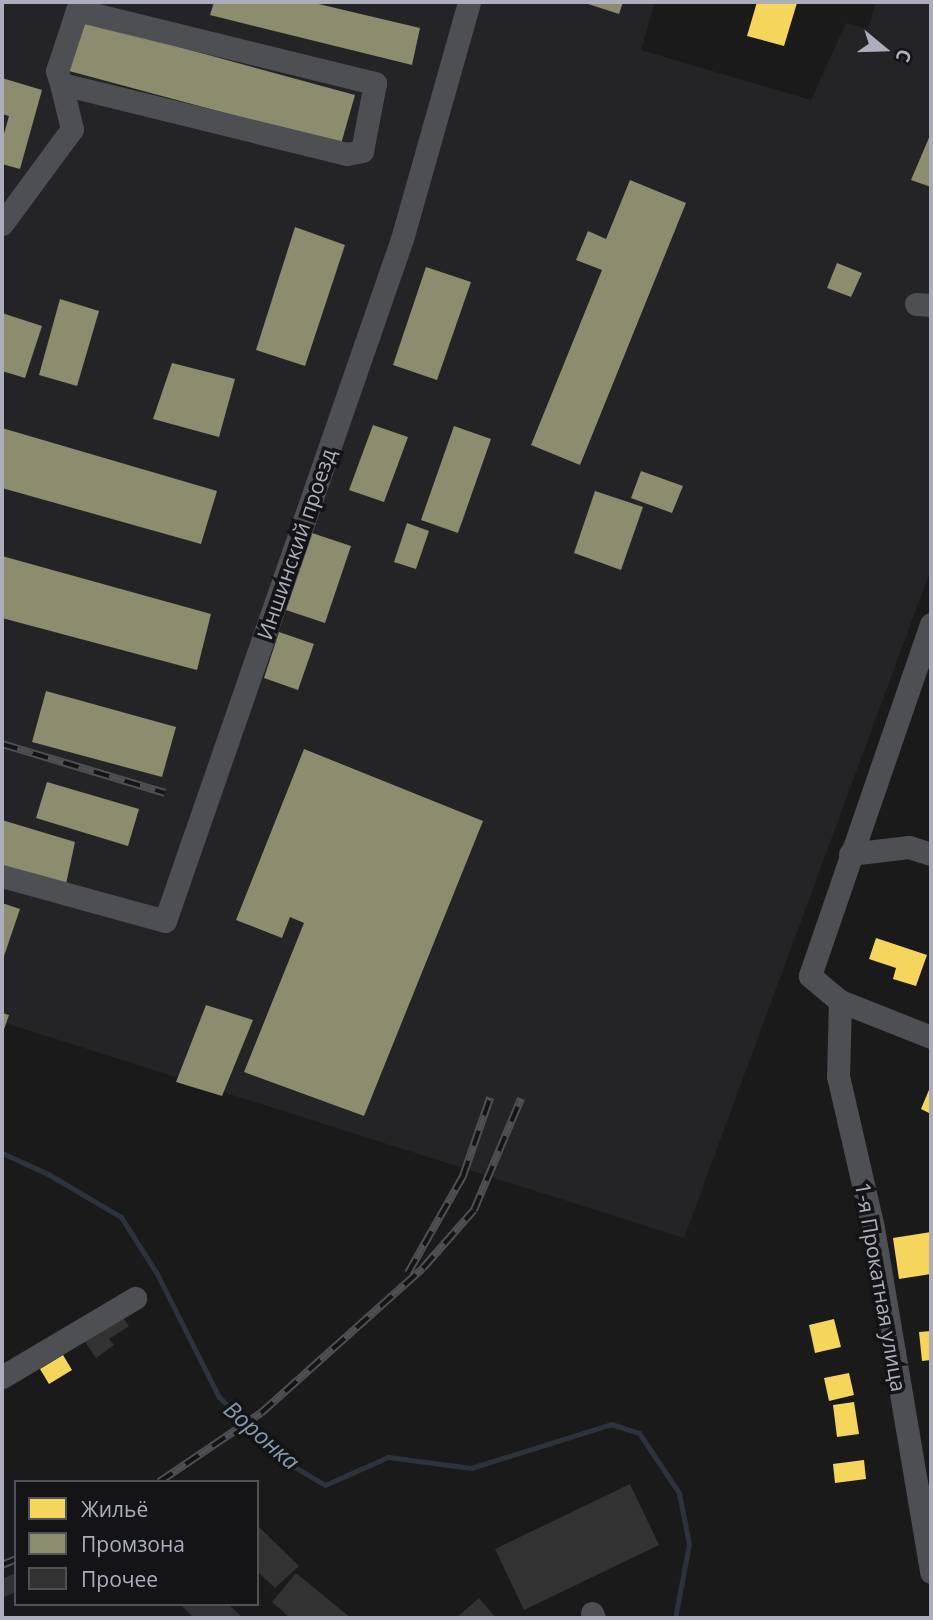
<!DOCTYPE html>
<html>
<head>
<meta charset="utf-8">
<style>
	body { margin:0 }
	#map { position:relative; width:933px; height:1620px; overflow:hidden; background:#1a1a1a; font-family:"Open Sans",sans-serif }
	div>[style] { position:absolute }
	.built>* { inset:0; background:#242426 }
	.homes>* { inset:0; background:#f6d55c }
	.industry>* { inset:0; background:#8c8c6e }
	.stream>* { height:5px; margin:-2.5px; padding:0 2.5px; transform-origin:2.5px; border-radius:2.5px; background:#2d333c }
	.building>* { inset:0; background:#323233 }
	.minor>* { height:23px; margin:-11.5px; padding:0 11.5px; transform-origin:11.5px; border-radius:11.5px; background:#4e4f53 }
	.rail>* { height:8px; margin-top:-4px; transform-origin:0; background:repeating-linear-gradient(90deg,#141416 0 16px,#4e4f52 0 32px); box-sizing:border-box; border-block:2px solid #4e4f52 }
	span { translate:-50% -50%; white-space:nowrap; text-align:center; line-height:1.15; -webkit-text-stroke:7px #141416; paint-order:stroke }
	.street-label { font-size:21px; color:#acafbb }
	.water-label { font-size:23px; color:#8498b4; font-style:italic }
	.frame { position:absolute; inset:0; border:4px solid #acafbb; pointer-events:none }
	.legend { position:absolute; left:14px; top:1480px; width:245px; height:126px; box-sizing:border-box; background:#141416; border:2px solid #515258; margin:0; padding:9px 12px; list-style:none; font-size:21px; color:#acafbb }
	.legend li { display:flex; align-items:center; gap:14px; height:35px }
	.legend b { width:35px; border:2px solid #515258 }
	.north { position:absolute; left:849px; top:14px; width:70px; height:70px; -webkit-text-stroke:5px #141416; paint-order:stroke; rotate:109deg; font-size:19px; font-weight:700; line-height:28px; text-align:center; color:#acafbb }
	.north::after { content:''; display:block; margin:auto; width:24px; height:32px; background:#acafbb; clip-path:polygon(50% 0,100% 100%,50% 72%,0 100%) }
</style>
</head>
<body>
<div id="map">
	<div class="built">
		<i style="clip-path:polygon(2px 2px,655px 2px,641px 50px,811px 100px,846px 23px,868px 29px,876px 2px,931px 2px,931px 569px,684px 1238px,2px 1022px)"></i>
	</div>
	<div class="homes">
		<i style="clip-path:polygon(757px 2px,797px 3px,784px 46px,747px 36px)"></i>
		<i style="clip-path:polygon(876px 938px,927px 955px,916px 986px,893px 979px,896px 968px,869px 959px)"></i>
		<i style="clip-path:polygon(931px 1085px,931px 1114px,921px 1109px)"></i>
		<i style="clip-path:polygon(931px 1232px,931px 1274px,899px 1279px,893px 1238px)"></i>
		<i style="clip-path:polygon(834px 1319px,841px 1347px,815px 1353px,809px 1325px)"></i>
		<i style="clip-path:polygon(931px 1331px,931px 1360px,922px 1361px,919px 1332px)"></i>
		<i style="clip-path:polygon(63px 1355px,72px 1370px,49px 1384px,40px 1369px)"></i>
		<i style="clip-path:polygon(849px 1373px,854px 1395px,829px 1401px,824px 1378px)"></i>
		<i style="clip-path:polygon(854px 1402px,859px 1434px,837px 1437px,833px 1405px)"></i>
		<i style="clip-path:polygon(864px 1460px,866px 1479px,835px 1483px,833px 1464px)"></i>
	</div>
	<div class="industry">
		<i style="clip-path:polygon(214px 2px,310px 2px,420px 28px,412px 65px,210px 15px)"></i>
		<i style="clip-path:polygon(582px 2px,623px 2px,619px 14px)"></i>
		<i style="clip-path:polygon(84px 21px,355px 95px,341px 144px,69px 71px)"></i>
		<i style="clip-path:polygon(2px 78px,42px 90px,20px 169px,2px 164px,2px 141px,9px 116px,2px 114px)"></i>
		<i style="clip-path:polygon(931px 133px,931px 187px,911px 180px)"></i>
		<i style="clip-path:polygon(630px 180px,686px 203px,580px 465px,531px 445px,602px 270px,576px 260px,588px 231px,606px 239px)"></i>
		<i style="clip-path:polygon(295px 227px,345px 245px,305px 366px,256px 350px)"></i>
		<i style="clip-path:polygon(837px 263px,862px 273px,851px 297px,827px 288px)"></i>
		<i style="clip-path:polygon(426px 267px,471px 282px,437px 380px,393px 365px)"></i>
		<i style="clip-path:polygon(60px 299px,99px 311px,77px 386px,39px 375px)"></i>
		<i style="clip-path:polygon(2px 313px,42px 326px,25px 378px,2px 371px)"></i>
		<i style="clip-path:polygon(172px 363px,235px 379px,219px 437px,153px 419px)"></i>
		<i style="clip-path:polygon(373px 425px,408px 437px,384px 502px,349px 490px)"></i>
		<i style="clip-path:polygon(454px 426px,491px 439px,458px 533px,421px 520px)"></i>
		<i style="clip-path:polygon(2px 428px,217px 491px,201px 544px,2px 488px)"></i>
		<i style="clip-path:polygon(641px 471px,683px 486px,672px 513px,631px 498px)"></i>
		<i style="clip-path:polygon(595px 491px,643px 507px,621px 570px,574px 553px)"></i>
		<i style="clip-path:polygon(407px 523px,429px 531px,416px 569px,394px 562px)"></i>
		<i style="clip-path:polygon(312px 533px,351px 546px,325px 623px,286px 610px)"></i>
		<i style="clip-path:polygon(2px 556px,211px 614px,197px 670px,2px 618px)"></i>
		<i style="clip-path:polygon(279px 632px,314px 644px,298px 690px,264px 678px)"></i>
		<i style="clip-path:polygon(46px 691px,176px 727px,162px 777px,32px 742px)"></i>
		<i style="clip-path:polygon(304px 749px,483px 821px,364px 1116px,244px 1072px,304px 923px,290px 917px,282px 938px,236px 920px)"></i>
		<i style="clip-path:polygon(47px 782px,139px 809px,128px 846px,36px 818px)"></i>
		<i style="clip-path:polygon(2px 820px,75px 842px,66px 884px,2px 865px)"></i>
		<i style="clip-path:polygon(2px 903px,20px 909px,2px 962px)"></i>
		<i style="clip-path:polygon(206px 1005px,253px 1020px,222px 1096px,176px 1082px)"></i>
		<i style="clip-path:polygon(2px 1013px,9px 1015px,2px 1035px)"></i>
	</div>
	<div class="stream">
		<i style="left:2px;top:1153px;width:51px;rotate:24.5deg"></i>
		<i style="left:48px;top:1174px;width:85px;rotate:30.5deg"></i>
		<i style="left:121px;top:1217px;width:65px;rotate:57.5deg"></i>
		<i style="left:156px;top:1272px;width:140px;rotate:63.3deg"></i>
		<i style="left:219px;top:1397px;width:90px;rotate:44.5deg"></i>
		<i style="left:283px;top:1460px;width:49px;rotate:30.8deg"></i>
		<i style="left:325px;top:1485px;width:69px;rotate:-24deg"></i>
		<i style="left:388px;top:1457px;width:84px;rotate:7.5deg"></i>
		<i style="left:471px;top:1468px;width:147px;rotate:-17.4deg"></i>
		<i style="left:611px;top:1424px;width:29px;rotate:18deg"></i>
		<i style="left:639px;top:1433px;width:72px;rotate:56.3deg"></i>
		<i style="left:679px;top:1493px;width:52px;rotate:78.9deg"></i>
		<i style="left:689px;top:1544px;width:75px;rotate:100.7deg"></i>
	</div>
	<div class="building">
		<i style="clip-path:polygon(120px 1313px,129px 1326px,109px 1339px,114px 1345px,96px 1358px,83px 1339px)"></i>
		<i style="clip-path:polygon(630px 1484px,659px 1545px,524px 1610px,495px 1549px)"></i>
		<i style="clip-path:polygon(257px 1525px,299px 1566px,275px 1588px,257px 1571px)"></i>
		<i style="clip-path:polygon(16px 1573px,16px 1592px,2px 1598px,2px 1579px)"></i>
		<i style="clip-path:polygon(296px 1573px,351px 1618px,290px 1618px,272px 1602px)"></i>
		<i style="clip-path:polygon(479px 1598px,496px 1618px,456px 1618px)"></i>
		<i style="clip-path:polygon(180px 1604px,228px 1604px,243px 1618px,194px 1618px)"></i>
	</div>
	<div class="minor">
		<i style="left:2px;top:224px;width:118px;rotate:-53.6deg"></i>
		<i style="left:72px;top:129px;width:46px;rotate:-103.7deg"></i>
		<i style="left:61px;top:84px;width:14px;rotate:-107deg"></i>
		<i style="left:57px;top:71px;width:64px;rotate:-71.8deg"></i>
		<i style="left:77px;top:10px;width:307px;rotate:13.8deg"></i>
		<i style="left:375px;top:83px;width:69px;rotate:100.8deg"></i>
		<i style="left:362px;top:151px;width:15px;rotate:169deg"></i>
		<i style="left:347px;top:154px;width:294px;rotate:-166.2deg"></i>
		<i style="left:916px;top:304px;width:15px;rotate:4deg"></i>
		<i style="left:931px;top:624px;width:372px;rotate:109deg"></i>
		<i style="left:810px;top:976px;width:39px;rotate:40deg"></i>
		<i style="left:840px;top:1001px;width:98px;rotate:21.6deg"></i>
		<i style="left:850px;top:854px;width:59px;rotate:-6.8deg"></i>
		<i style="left:909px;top:847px;width:23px;rotate:18deg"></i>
		<i style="left:2px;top:876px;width:169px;rotate:15.4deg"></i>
		<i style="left:165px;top:921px;width:722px;rotate:-70.84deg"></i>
		<i style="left:402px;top:239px;width:246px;rotate:-74.2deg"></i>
		<i style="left:840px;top:1001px;width:75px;rotate:91.5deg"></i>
		<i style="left:838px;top:1076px;width:156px;rotate:77deg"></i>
		<i style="left:873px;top:1228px;width:349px;rotate:80.4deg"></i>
		<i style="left:2px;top:1377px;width:155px;rotate:-30.7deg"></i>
		<i style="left:592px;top:1613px;width:5px;rotate:68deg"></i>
	</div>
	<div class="rail">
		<i style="left:2px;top:744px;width:170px;rotate:16.7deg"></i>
		<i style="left:408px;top:1273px;width:112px;rotate:-60.4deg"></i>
		<i style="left:463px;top:1176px;width:83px;rotate:-70.9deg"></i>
		<i style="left:159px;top:1482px;width:123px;rotate:-34.1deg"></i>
		<i style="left:261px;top:1413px;width:217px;rotate:-41.8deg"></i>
		<i style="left:423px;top:1268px;width:77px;rotate:-48.7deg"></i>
		<i style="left:474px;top:1210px;width:121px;rotate:-67.1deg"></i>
		<i style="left:2px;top:1565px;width:15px;rotate:-23deg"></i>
	</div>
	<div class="street-label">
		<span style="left:296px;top:544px;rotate:-71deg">Иншинский проезд</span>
		<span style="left:881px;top:1287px;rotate:80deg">1-я Прокатная улица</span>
	</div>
	<div class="water-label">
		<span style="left:262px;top:1435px;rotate:41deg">Воронка</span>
	</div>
	<div class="frame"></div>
	<ul class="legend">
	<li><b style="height:19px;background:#f6d55c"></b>Жильё</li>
	<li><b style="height:19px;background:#8c8c6e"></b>Промзона</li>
	<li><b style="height:19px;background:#323233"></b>Прочее</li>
	</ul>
	<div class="north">С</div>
</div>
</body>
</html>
